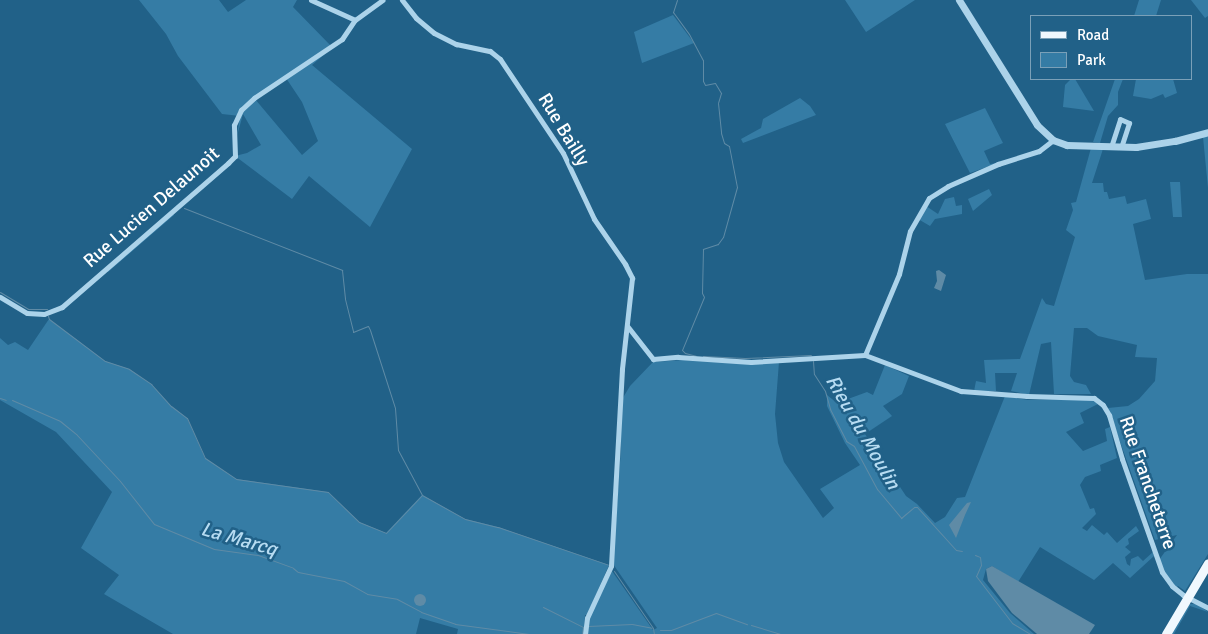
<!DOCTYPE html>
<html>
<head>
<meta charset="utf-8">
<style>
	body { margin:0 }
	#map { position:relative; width:1208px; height:634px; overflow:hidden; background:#216188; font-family:Signika,sans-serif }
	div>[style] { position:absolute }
	.green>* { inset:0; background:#357ca5 }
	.water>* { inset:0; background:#5f8ba6 }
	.round { border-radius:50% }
	.stream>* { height:1px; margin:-0.5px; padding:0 0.5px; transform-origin:0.5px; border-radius:0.5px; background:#5f8ba6 }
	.minor>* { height:5px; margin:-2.5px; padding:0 2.5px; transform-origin:2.5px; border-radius:2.5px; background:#acd3ea }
	.tertiary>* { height:7px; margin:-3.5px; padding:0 3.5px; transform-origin:3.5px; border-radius:3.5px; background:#acd3ea }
	.primary>* { height:9px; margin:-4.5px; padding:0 4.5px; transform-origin:4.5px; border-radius:4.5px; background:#f0f8fe }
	span { translate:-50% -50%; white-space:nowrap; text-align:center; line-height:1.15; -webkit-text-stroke:5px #216188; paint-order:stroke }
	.street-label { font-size:19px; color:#fff }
	.water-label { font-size:20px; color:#b7dcf2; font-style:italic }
	.legend { position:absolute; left:1030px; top:15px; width:162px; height:65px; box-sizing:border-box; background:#216188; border:1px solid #7aa0b8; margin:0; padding:6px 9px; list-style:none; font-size:15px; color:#fff }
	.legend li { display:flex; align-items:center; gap:10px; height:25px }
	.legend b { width:25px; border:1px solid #7aa0b8 }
</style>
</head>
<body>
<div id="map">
	<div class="green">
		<i style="clip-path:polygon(evenodd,139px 0,219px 0,228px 12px,246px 0,297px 0,293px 7px,332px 47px,309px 63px,326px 53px,312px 65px,412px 149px,370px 227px,309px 176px,292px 199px,235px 156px,247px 153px,261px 145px,243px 114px,237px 136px,240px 116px,222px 114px,178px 56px,166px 34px,139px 0,286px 78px,302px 102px,318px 141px,302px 155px,255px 99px,286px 78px)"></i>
		<i style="clip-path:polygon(845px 0,915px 0,866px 32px)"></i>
		<i style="clip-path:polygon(1139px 0,1161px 0,1156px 16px,1134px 16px)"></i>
		<i style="clip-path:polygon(1191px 0,1208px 0,1208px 16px,1205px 18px)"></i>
		<i style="clip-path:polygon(673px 15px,694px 43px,642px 63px,634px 32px)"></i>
		<i style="clip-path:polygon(1071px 79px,1075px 79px,1094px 111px,1063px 107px,1065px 85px)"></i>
		<i style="clip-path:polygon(1115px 79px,1123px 79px,1118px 92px,1118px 105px,1108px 116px,1100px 143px,1093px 142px)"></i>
		<i style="clip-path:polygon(1136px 79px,1173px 79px,1177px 93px,1165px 98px,1163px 94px,1151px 99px,1133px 96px)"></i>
		<i style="clip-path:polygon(800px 98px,810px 106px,816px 115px,743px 143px,741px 139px,761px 128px,763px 119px)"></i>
		<i style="clip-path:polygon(985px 108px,1003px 143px,984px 151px,990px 164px,998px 163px,970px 173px,945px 124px)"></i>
		<i style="clip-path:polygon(1208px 136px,1208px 188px,1203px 137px)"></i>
		<i style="clip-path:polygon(1091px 148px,1103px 149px,1092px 183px,1103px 183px,1104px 192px,1107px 192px,1109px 199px,1125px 196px,1127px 204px,1146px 199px,1151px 219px,1133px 224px,1145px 280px,1187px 274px,1208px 274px,1208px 554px,1185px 591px,1178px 586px,1176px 588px,1167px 579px,1159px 560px,1177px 535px,1155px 540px,1108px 408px,1128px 406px,1139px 399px,1155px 381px,1157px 358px,1135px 357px,1137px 345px,1098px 336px,1087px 328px,1074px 328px,1070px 376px,1074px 382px,1086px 385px,1091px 394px,1054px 394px,1051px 342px,1041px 344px,1029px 395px,1011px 391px,1017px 373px,995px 373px,996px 391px,974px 391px,976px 381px,986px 383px,984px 360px,1020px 359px,1042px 298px,1046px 304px,1054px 306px,1075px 237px,1066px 230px,1073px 210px,1071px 203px,1076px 202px)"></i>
		<i style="clip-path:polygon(1170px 182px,1180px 182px,1182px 217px,1173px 217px)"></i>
		<i style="clip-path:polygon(989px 189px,992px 195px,973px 211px,968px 199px)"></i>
		<i style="clip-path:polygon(954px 197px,956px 206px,962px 205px,962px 214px,935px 219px,930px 226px,918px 219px,926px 206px,938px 214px,945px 199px)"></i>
		<i style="clip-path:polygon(173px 214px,174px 215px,108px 272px,106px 271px)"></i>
		<i style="clip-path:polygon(49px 319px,105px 361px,129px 369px,151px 384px,171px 406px,187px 418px,205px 458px,236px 479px,328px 492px,359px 522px,386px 533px,422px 495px,465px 519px,498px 527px,609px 565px,587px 615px,585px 615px,584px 634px,457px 634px,458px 629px,420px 618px,416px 634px,173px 634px,104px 594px,119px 575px,81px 548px,112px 492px,56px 432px,0 400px,0 338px,8px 345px,15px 342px,28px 350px)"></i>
		<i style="clip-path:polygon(684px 360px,779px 362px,775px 414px,778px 443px,784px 462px,823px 518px,834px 508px,820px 489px,860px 465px,845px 443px,827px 406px,827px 395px,837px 403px,867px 392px,873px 395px,885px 365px,909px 376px,902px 394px,883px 406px,892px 416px,865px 434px,906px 496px,917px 504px,935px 523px,945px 517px,957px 498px,965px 497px,1005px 396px,1028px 400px,1090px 399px,1095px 401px,1098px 404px,1080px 413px,1084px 423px,1066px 432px,1083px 451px,1107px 441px,1105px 429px,1110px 427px,1117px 458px,1100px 465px,1101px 471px,1085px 477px,1080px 485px,1090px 509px,1094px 508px,1096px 514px,1082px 528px,1087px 531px,1092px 525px,1104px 535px,1107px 532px,1117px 543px,1136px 526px,1139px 531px,1128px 539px,1129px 544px,1125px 547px,1131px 552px,1125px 557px,1127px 564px,1130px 566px,1131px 559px,1138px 556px,1143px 561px,1153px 552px,1154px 556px,1130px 578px,1113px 563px,1094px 580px,1040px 547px,1018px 582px,992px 566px,986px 569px,983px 580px,1010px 613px,1034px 634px,587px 634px,587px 622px,612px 571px,653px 630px,657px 628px,613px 564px,621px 448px,621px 401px,630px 386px,653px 362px)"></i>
		<i style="clip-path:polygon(1188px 604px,1197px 604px,1208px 612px,1190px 606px,1174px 634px,1170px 634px)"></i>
	</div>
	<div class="water">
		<i style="clip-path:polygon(939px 270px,946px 275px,941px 291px,934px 288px,937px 281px,936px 271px)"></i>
		<i style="clip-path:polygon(971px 502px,965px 515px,956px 538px,949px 525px,967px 503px)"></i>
		<i style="clip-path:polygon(992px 566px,1095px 625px,1089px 634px,1037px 634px,1012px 613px,988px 581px,986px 569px)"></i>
		<i class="round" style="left:414px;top:594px;width:12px;height:12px"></i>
	</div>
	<div class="stream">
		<i style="left:677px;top:0;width:13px;rotate:108deg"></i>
		<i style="left:673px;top:12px;width:27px;rotate:54deg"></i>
		<i style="left:689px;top:34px;width:30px;rotate:62deg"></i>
		<i style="left:703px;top:60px;width:21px;rotate:90deg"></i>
		<i style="left:703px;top:81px;width:4px;rotate:63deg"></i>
		<i style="left:705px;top:85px;width:10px;rotate:-11deg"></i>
		<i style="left:715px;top:83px;width:12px;rotate:59deg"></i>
		<i style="left:721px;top:93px;width:10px;rotate:107deg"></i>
		<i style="left:718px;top:103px;width:30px;rotate:84deg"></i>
		<i style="left:721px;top:133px;width:10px;rotate:73deg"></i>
		<i style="left:724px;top:143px;width:6px;rotate:31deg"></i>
		<i style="left:729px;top:146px;width:42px;rotate:79deg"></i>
		<i style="left:737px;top:187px;width:52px;rotate:105.6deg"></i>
		<i style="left:723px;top:237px;width:9px;rotate:126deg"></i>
		<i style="left:718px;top:244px;width:16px;rotate:162deg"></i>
		<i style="left:703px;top:249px;width:44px;rotate:91.3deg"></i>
		<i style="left:702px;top:293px;width:4px;rotate:63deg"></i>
		<i style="left:704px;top:297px;width:57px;rotate:112.5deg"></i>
		<i style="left:682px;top:350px;width:4px;rotate:45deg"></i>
		<i style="left:685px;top:353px;width:11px;rotate:15deg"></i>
		<i style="left:184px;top:208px;width:170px;rotate:21.4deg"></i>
		<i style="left:342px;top:270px;width:29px;rotate:84deg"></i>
		<i style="left:345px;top:299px;width:34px;rotate:76deg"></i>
		<i style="left:353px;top:332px;width:16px;rotate:-22deg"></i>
		<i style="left:368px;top:326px;width:4px;rotate:63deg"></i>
		<i style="left:370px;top:330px;width:82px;rotate:72.2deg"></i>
		<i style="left:395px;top:408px;width:42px;rotate:85.9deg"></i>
		<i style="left:398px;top:450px;width:51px;rotate:61.9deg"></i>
		<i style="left:0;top:292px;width:33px;rotate:31deg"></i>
		<i style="left:28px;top:309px;width:19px"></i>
		<i style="left:48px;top:316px;width:3px;rotate:72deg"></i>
		<i style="left:49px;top:319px;width:70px;rotate:36.9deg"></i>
		<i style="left:105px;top:361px;width:25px;rotate:18deg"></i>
		<i style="left:129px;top:369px;width:27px;rotate:34deg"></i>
		<i style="left:151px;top:384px;width:30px;rotate:48deg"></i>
		<i style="left:171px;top:406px;width:20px;rotate:37deg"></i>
		<i style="left:187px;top:418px;width:44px;rotate:65.8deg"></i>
		<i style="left:205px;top:458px;width:37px;rotate:34deg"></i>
		<i style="left:236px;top:479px;width:93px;rotate:8deg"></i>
		<i style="left:328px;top:492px;width:43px;rotate:44.1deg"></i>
		<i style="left:359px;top:522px;width:29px;rotate:22deg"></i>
		<i style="left:386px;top:533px;width:52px;rotate:-46.5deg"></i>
		<i style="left:422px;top:495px;width:49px;rotate:29.2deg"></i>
		<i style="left:465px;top:519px;width:34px;rotate:14deg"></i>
		<i style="left:498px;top:527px;width:117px;rotate:18.9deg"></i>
		<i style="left:703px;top:356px;width:42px;rotate:2.7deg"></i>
		<i style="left:745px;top:358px;width:66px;rotate:-2.6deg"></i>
		<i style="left:813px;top:361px;width:13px;rotate:86deg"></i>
		<i style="left:814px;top:374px;width:20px;rotate:57deg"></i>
		<i style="left:825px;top:391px;width:19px;rotate:74deg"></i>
		<i style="left:830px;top:409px;width:36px;rotate:63deg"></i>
		<i style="left:846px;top:441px;width:9px;rotate:32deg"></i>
		<i style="left:854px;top:446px;width:49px;rotate:61.9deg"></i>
		<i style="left:877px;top:489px;width:38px;rotate:50deg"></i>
		<i style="left:901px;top:518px;width:17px;rotate:-40deg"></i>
		<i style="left:914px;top:507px;width:3px"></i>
		<i style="left:917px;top:507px;width:58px;rotate:47.8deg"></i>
		<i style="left:956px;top:550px;width:6px;rotate:9deg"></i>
		<i style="left:0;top:398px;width:6px;rotate:18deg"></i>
		<i style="left:12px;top:400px;width:52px;rotate:23.6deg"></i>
		<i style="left:60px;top:421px;width:22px;rotate:39deg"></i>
		<i style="left:77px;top:435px;width:63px;rotate:46.9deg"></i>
		<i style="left:120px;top:481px;width:55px;rotate:51.7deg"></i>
		<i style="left:154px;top:524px;width:65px;rotate:22.6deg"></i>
		<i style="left:214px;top:549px;width:44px;rotate:7.8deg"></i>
		<i style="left:258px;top:555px;width:37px;rotate:20deg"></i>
		<i style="left:293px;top:568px;width:6px;rotate:39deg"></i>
		<i style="left:298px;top:572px;width:47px;rotate:11.1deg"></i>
		<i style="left:344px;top:581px;width:26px;rotate:29deg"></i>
		<i style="left:367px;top:594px;width:30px;rotate:9deg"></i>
		<i style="left:397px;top:599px;width:27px;rotate:28deg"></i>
		<i style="left:421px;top:612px;width:36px;rotate:19deg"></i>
		<i style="left:455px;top:624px;width:75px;rotate:7.7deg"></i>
		<i style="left:975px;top:555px;width:5px;rotate:22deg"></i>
		<i style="left:980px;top:557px;width:8px;rotate:83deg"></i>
		<i style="left:981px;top:565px;width:12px;rotate:114deg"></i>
		<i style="left:976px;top:576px;width:59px;rotate:52.5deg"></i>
		<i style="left:1012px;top:623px;width:21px;rotate:31deg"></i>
		<i style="left:614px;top:571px;width:69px;rotate:55.6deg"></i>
		<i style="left:653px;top:628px;width:6px;rotate:81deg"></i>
		<i style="left:543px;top:607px;width:45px;rotate:26.6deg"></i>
		<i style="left:583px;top:627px;width:7px;rotate:98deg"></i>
		<i style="left:751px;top:625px;width:30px;rotate:17deg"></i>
		<i style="left:588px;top:626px;width:44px;rotate:-2.6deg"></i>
		<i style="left:632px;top:624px;width:20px;rotate:11deg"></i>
		<i style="left:660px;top:630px;width:11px"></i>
		<i style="left:671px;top:630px;width:48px;rotate:-20.7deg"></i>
		<i style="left:716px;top:613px;width:33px;rotate:20deg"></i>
	</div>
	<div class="minor">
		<i style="left:311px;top:0;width:48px;rotate:24.4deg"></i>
		<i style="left:402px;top:0;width:23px;rotate:52deg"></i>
		<i style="left:416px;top:18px;width:23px;rotate:40deg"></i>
		<i style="left:434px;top:33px;width:25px;rotate:27deg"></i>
		<i style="left:456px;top:44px;width:35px;rotate:12deg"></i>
		<i style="left:490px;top:51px;width:13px;rotate:39deg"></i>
		<i style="left:500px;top:59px;width:113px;rotate:56.2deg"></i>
		<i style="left:563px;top:153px;width:73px;rotate:64.8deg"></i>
		<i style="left:594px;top:219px;width:55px;rotate:55.4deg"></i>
		<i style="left:625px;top:264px;width:16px;rotate:63deg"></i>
		<i style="left:632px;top:278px;width:92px;rotate:96.3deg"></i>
		<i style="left:622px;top:369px;width:197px;rotate:93.2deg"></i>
		<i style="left:611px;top:566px;width:57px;rotate:114.8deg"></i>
		<i style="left:587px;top:618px;width:16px;rotate:97deg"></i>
		<i style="left:355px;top:20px;width:34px;rotate:-36deg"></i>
		<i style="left:1111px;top:147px;width:29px;rotate:-72deg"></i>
		<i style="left:1120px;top:119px;width:10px;rotate:24deg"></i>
		<i style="left:1129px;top:123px;width:25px;rotate:108deg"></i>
		<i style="left:0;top:297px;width:31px;rotate:31deg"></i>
		<i style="left:27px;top:313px;width:17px;rotate:3deg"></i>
		<i style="left:44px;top:314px;width:19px;rotate:-21deg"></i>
		<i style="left:62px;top:307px;width:220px;rotate:-40.9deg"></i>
		<i style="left:228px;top:163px;width:10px;rotate:-45deg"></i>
		<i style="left:235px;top:156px;width:31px;rotate:-92deg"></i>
		<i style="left:234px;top:125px;width:17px;rotate:-65deg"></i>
		<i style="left:241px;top:110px;width:18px;rotate:-43deg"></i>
		<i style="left:254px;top:98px;width:106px;rotate:-33.8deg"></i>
		<i style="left:342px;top:39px;width:23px;rotate:-56deg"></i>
		<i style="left:628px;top:327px;width:41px;rotate:52deg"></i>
		<i style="left:653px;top:359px;width:25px;rotate:-5deg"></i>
		<i style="left:678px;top:357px;width:73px;rotate:3.9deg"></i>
		<i style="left:751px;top:362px;width:114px;rotate:-3.5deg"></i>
		<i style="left:865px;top:355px;width:103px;rotate:20.6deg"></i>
		<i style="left:961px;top:391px;width:66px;rotate:4.3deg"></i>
		<i style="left:1027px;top:396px;width:67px;rotate:1.7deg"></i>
		<i style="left:1094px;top:398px;width:11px;rotate:38deg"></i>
		<i style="left:1103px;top:405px;width:12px;rotate:59deg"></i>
		<i style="left:1109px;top:415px;width:46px;rotate:73.5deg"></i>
		<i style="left:1122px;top:459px;width:120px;rotate:70.5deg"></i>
		<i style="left:1162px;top:572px;width:17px;rotate:54deg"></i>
		<i style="left:1172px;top:586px;width:14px;rotate:39deg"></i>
		<i style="left:1183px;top:595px;width:28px;rotate:27deg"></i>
		<i style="left:865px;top:355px;width:88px;rotate:-67.2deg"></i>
		<i style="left:899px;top:274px;width:44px;rotate:-75.7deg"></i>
		<i style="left:910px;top:231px;width:38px;rotate:-60deg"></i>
		<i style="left:929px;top:198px;width:22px;rotate:-32deg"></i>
		<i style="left:948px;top:186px;width:55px;rotate:-23.7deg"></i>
		<i style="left:998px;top:164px;width:43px;rotate:-17.6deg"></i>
		<i style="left:1039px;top:151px;width:18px;rotate:-38deg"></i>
	</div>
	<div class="tertiary">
		<i style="left:959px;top:0;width:147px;rotate:58deg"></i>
		<i style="left:1037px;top:125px;width:22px;rotate:43deg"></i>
		<i style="left:1053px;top:140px;width:15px;rotate:20deg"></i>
		<i style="left:1067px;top:145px;width:69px;rotate:1.7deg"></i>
		<i style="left:1136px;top:147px;width:39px;rotate:-9deg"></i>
		<i style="left:1175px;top:141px;width:34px;rotate:-15deg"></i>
	</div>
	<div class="primary">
		<i style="left:1166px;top:634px;width:82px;rotate:-59.4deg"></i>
	</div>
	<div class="street-label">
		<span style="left:563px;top:130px;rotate:59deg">Rue Bailly</span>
		<span style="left:152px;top:208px;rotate:-41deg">Rue Lucien Delaunoit</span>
		<span style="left:1147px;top:483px;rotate:71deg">Rue Francheterre</span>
	</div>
	<div class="water-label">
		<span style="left:863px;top:432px;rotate:60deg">Rieu du Moulin</span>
		<span style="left:239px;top:539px;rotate:16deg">La Marcq</span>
	</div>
	<ul class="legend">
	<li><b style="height:6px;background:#f0f8fe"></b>Road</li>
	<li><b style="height:14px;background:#357ca5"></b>Park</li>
	</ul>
</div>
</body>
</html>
